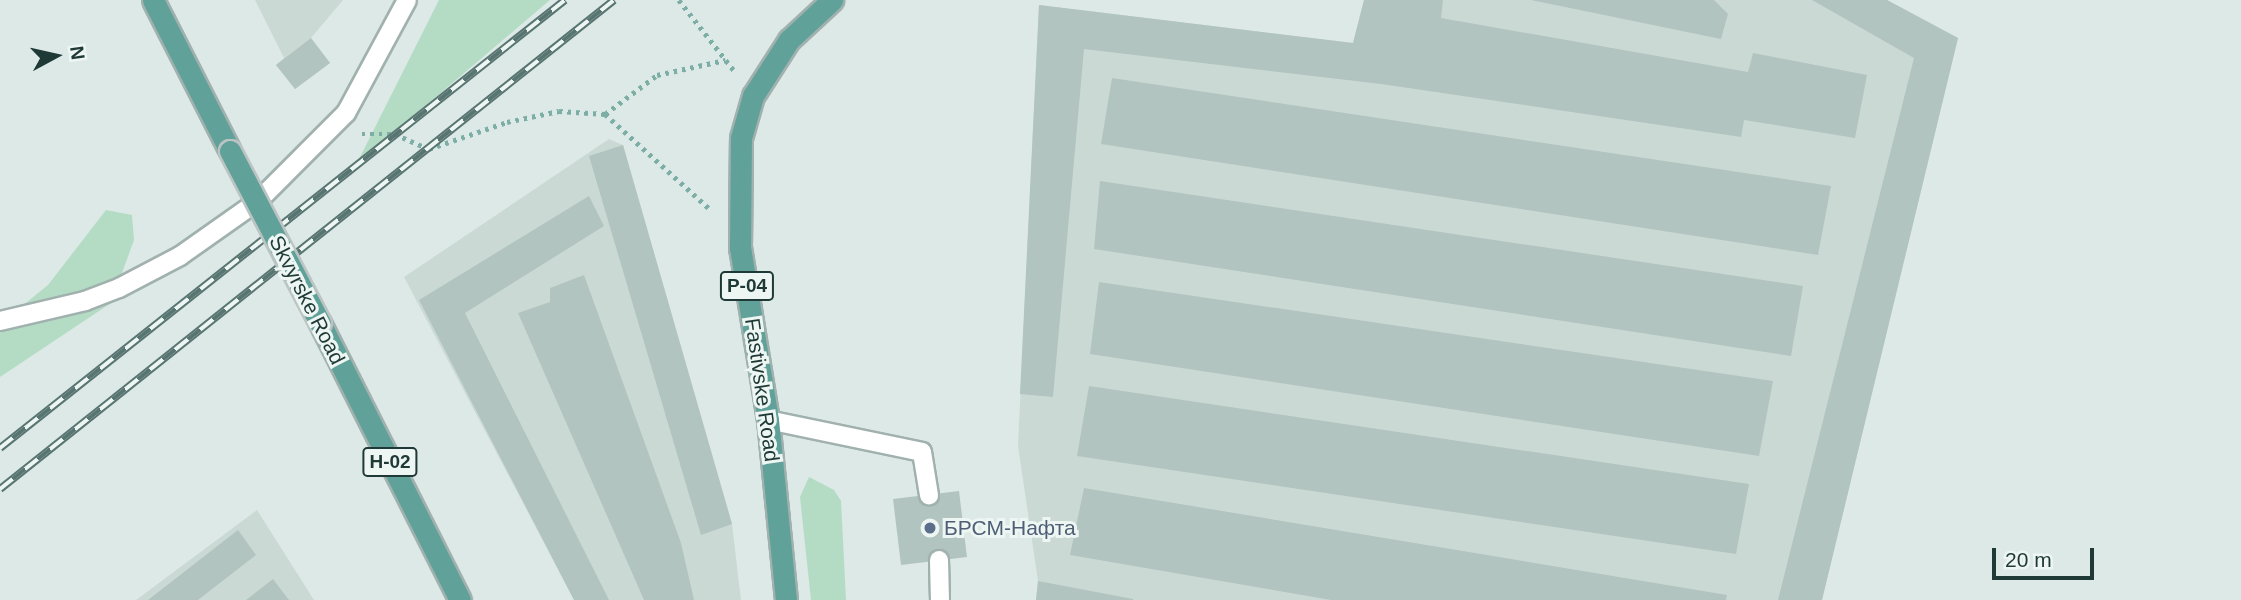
<!DOCTYPE html>
<html>
<head>
<meta charset="utf-8">
<style>
  body { margin:0 }
  #map { position:relative; width:2241px; height:600px; overflow:hidden; background:#dde9e6; font-family:Helvetica,sans-serif }
  div>[style] { position:absolute }
  [style*='--x'] { left:calc(var(--x)*1px); top:calc(var(--y)*1px); width:calc(var(--w)*1px); rotate:calc(var(--a)*1deg) }
  .built>* { inset:0; background:#cbd9d5 }
  .green>* { inset:0; background:#b4dcc5 }
  .building>* { inset:0; background:#b2c4bf }
  .path>* { height:4.5px; margin-top:-2.25px; transform-origin:0; background:repeating-linear-gradient(90deg,#7caea6 0 3.5px,transparent 0 8.5px) }
  .roads { filter:drop-shadow(2px 0 #a0b1ae) drop-shadow(-2px 0 #a0b1ae) drop-shadow(0 2px #a0b1ae) drop-shadow(0 -2px #a0b1ae) }
  .service>* { height:18px; margin:-9px; padding:0 9px; transform-origin:9px; border-radius:9px; background:#fff }
  .primary>* { height:21px; margin:-10.5px; padding:0 10.5px; transform-origin:10.5px; border-radius:10.5px; background:#60a19a }
  .rail>* { height:8px; margin-top:-4px; transform-origin:0; background:repeating-linear-gradient(90deg,#edf6f3 0 16px,#587572 0 32px); box-sizing:border-box; border-block:2px solid #587572 }
  .bridges { filter:drop-shadow(2px 0 #bcc4c3) drop-shadow(-2px 0 #bcc4c3) drop-shadow(0 2px #bcc4c3) drop-shadow(0 -2px #bcc4c3) }
  .primary-bridge>* { height:21px; margin:-10.5px; padding:0 10.5px; transform-origin:10.5px; border-radius:10.5px; background:#60a19a }
  .dots>* { width:19px; height:19px; translate:-50% -50%; box-sizing:border-box; border:4px solid #edf6f3; border-radius:50% }
  span { translate:-50% -50%; white-space:nowrap; text-align:center; line-height:1.15; -webkit-text-stroke:6px #edf6f3; paint-order:stroke }
  .shield-label span { padding:2px 5px; background:#edf6f3; border:2px solid; border-radius:5px; -webkit-text-stroke-width:0 }
  .shield-label { font-size:19px; color:#1e3936; font-weight:700 }
  .street-label { font-size:21px; color:#1e3936 }
  .service-label { font-size:21px; color:#4e5e75 }
  .left { translate:0 -50%; text-align:left }
  .north { position:absolute; left:21px; top:21px; width:70px; height:70px; -webkit-text-stroke:5px #edf6f3; paint-order:stroke; rotate:82deg; font-size:19px; font-weight:700; line-height:28px; text-align:center; color:#1e3936 }
  .north::after { content:''; display:block; margin:auto; width:24px; height:32px; background:#1e3936; clip-path:polygon(50% 0,100% 100%,50% 72%,0 100%) }
  .scale { position:absolute; left:1992px; top:548px; width:102px; height:32px; box-sizing:border-box; border:4px solid #1e3936; border-top:0; padding-left:9px; font-size:21px; line-height:24px; white-space:nowrap; color:#1e3936; -webkit-text-stroke:5px #edf6f3; paint-order:stroke }
</style>
</head>
<body>
<div id="map">
  <div class="built">
    <i style="clip-path:polygon(255px 0,343px 0,311px 38px,330px 63px,295px 89px,276px 65px,284px 58px)"></i>
    <i style="clip-path:polygon(1364px 0,1887px 0,1958px 38px,1822px 600px,1036px 600px,1038px 581px,1018px 446px,1039px 5px,1353px 43px)"></i>
    <i style="clip-path:polygon(609px 139px,623px 145px,732px 524px,741px 600px,574px 600px,404px 277px)"></i>
    <i style="clip-path:polygon(257px 510px,314px 600px,136px 600px)"></i>
  </div>
  <div class="green">
    <i style="clip-path:polygon(439px 0,550px 0,356px 165px)"></i>
    <i style="clip-path:polygon(106px 210px,132px 215px,134px 240px,111px 303px,0 377px,0 324px,48px 285px)"></i>
    <i style="clip-path:polygon(809px 477px,834px 490px,841px 501px,846px 600px,811px 600px,800px 497px)"></i>
  </div>
  <div class="building">
    <i style="clip-path:polygon(1364px 0,1443px 0,1441px 18px,1748px 72px,1753px 53px,1867px 75px,1855px 138px,1744px 120px,1741px 137px,1381px 84px,1084px 49px,1053px 397px,1020px 394px,1039px 5px,1353px 43px)"></i>
    <i style="clip-path:polygon(1531px 0,1714px 0,1728px 14px,1721px 39px)"></i>
    <i style="clip-path:polygon(1812px 0,1887px 0,1958px 38px,1822px 600px,1778px 600px,1914px 58px)"></i>
    <i style="clip-path:polygon(311px 38px,330px 63px,295px 89px,276px 65px)"></i>
    <i style="clip-path:polygon(1112px 78px,1831px 186px,1818px 255px,1101px 144px)"></i>
    <i style="clip-path:polygon(623px 145px,732px 524px,701px 535px,589px 156px)"></i>
    <i style="clip-path:polygon(1100px 181px,1803px 286px,1791px 356px,1094px 249px)"></i>
    <i style="clip-path:polygon(589px 196px,604px 226px,465px 313px,609px 600px,574px 600px,419px 300px)"></i>
    <i style="clip-path:polygon(584px 275px,681px 543px,694px 600px,644px 600px,518px 313px,550px 302px,550px 288px)"></i>
    <i style="clip-path:polygon(1099px 282px,1773px 381px,1759px 456px,1090px 354px)"></i>
    <i style="clip-path:polygon(1089px 386px,1749px 484px,1736px 554px,1077px 456px)"></i>
    <i style="clip-path:polygon(1084px 488px,1727px 595px,1726px 600px,1331px 600px,1070px 555px)"></i>
    <i style="clip-path:polygon(959px 491px,967px 557px,901px 565px,893px 499px)"></i>
    <i style="clip-path:polygon(238px 530px,256px 555px,198px 600px,148px 600px)"></i>
    <i style="clip-path:polygon(273px 579px,289px 600px,246px 600px)"></i>
    <i style="clip-path:polygon(1038px 581px,1133px 599px,1133px 600px,1036px 600px)"></i>
  </div>
  <div class="path">
    <i style="--x:679;--y:0;--w:93;--a:52"></i>
    <i style="--x:605;--y:114;--w:65;--a:-36.9"></i>
    <i style="--x:657;--y:75;--w:70;--a:-12.4"></i>
    <i style="--x:362;--y:134;--w:33;--a:0"></i>
    <i style="--x:395;--y:134;--w:37;--a:24"></i>
    <i style="--x:429;--y:149;--w:83;--a:-19.1"></i>
    <i style="--x:507;--y:122;--w:53;--a:-11.9"></i>
    <i style="--x:559;--y:111;--w:46;--a:3.7"></i>
    <i style="--x:605;--y:114;--w:144;--a:42.2"></i>
  </div>
  <div class="roads">
    <div class="service">
      <i style="--x:0;--y:321;--w:87;--a:-13.2"></i>
      <i style="--x:85;--y:301;--w:36;--a:-21"></i>
      <i style="--x:119;--y:288;--w:69;--a:-27.7"></i>
      <i style="--x:180;--y:256;--w:95;--a:-35.2"></i>
      <i style="--x:258;--y:201;--w:124;--a:-45"></i>
      <i style="--x:346;--y:113;--w:128;--a:-61.6"></i>
      <i style="--x:768;--y:420;--w:157;--a:11.7"></i>
      <i style="--x:922;--y:452;--w:44;--a:80.8"></i>
      <i style="--x:939;--y:560;--w:40;--a:88.6"></i>
    </div>
    <div class="primary">
      <i style="--x:153;--y:0;--w:169;--a:63"></i>
      <i style="--x:320;--y:323;--w:310;--a:63.2"></i>
      <i style="--x:786;--y:600;--w:181;--a:-95.7"></i>
      <i style="--x:768;--y:420;--w:174;--a:-99.2"></i>
      <i style="--x:740;--y:248;--w:110;--a:-89.5"></i>
      <i style="--x:741;--y:138;--w:44;--a:-74.1"></i>
      <i style="--x:753;--y:96;--w:67;--a:-57.3"></i>
      <i style="--x:789;--y:40;--w:59;--a:-42.9"></i>
    </div>
  </div>
  <div class="rail">
    <i style="--x:0;--y:448;--w:721;--a:-38.41"></i>
    <i style="--x:0;--y:489;--w:785;--a:-38.53"></i>
  </div>
  <div class="bridges">
    <div class="primary-bridge">
      <i style="--x:230;--y:151;--w:194;--a:62.4"></i>
    </div>
  </div>
  <div class="dots">
    <i style="left:930px;top:528px;background:#5c6f8a"></i>
  </div>
  <div class="shield-label">
    <span style="left:747px;top:286px">Р-04</span>
    <span style="left:390px;top:462px">Н-02</span>
  </div>
  <div class="street-label">
    <span style="left:307px;top:300px;rotate:63deg">Skvyrske Road</span>
    <span style="left:762px;top:390px;rotate:82deg">Fastivske Road</span>
  </div>
  <div class="service-label">
    <span class="left" style="left:944px;top:528px">БРСМ-Нафта</span>
  </div>
  <div class="north">N</div>
  <div class="scale">20 m</div>
</div>
</body>
</html>
